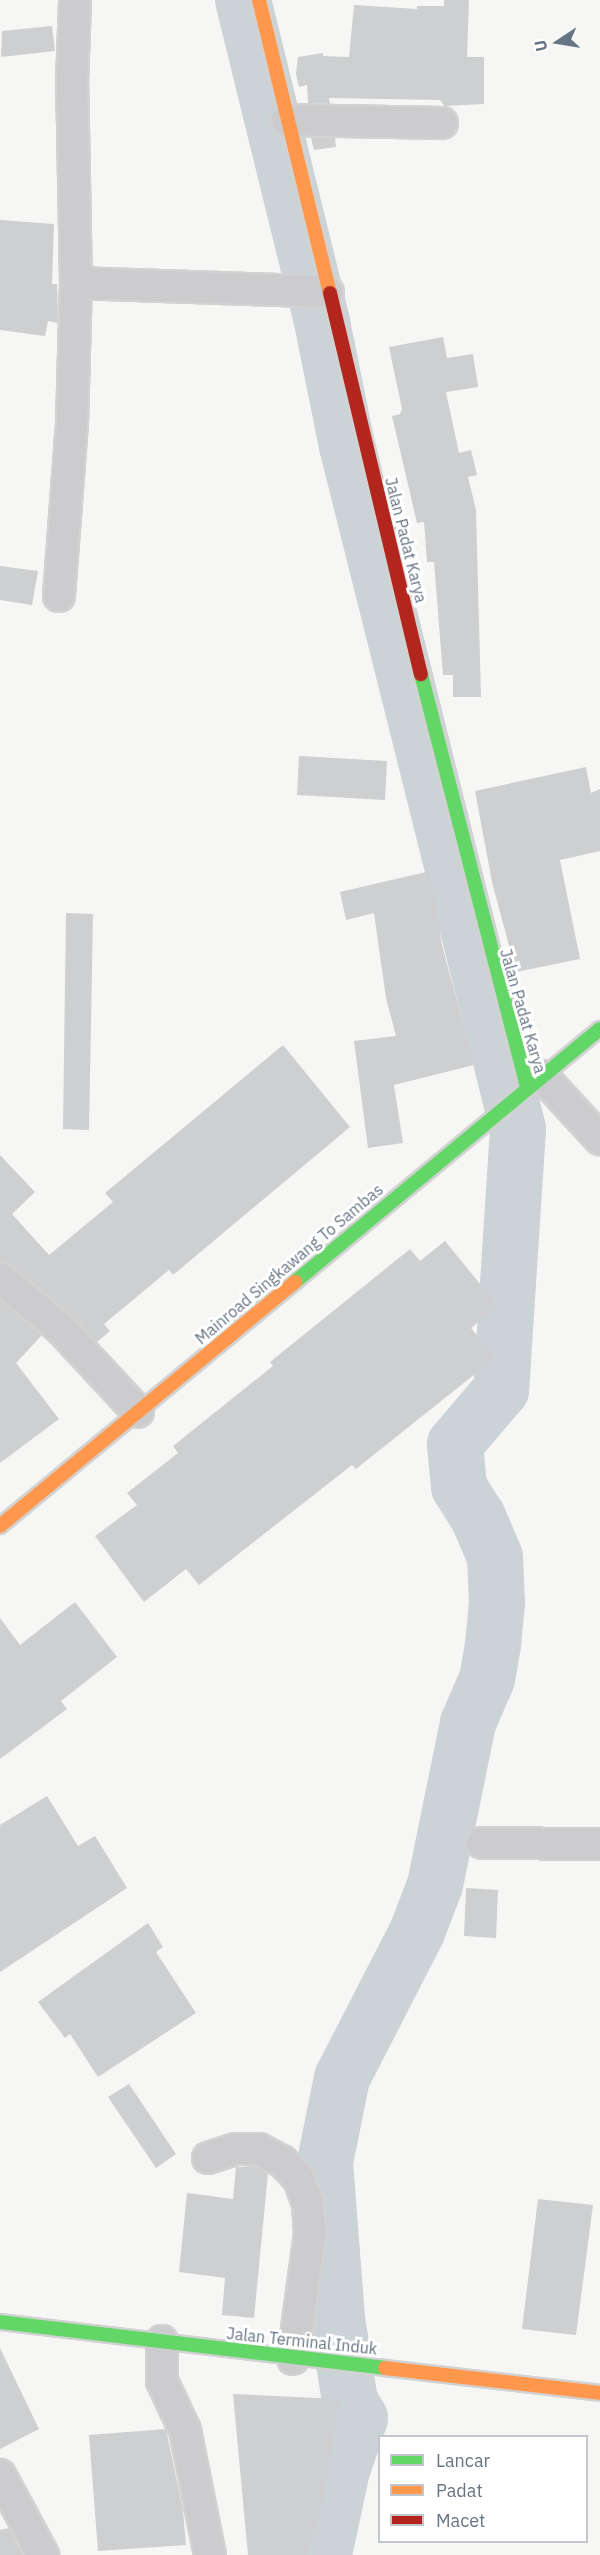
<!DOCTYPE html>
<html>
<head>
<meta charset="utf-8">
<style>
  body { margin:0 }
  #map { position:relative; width:600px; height:2555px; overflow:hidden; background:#f6f6f5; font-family:"IBM Plex Sans",sans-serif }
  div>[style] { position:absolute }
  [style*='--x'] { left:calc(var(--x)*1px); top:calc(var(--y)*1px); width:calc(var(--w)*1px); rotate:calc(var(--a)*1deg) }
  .river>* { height:56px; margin:-28px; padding:0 28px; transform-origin:28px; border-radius:28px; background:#ccd3d6 }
  .building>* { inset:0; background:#cecfd0 }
  .roads { filter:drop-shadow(2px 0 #d2d2d3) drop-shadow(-2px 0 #d2d2d3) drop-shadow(0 2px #d2d2d3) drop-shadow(0 -2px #d2d2d3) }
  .street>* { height:30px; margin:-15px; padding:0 15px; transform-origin:15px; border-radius:15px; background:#ccccce }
  .fast>* { height:14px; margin:-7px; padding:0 7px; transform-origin:7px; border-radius:7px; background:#63d668 }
  .slow>* { height:14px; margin:-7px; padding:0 7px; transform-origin:7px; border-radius:7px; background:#ff974d }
  .jam>* { height:14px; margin:-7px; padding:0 7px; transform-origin:7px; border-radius:7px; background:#b3261e }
  span { translate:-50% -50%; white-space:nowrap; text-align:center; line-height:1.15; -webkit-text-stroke:6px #fff; paint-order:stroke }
  .street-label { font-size:16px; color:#677483 }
  .legend { position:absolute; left:378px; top:2435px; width:210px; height:108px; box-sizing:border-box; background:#fff; border:2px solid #c2c7cd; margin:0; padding:8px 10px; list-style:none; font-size:18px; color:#677483 }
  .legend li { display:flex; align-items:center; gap:12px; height:30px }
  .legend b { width:30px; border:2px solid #c2c7cd }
  .north { position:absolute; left:528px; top:12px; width:60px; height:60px; -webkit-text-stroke:4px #fff; paint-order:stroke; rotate:258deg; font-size:16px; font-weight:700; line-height:24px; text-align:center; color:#677483 }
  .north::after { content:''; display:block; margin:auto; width:21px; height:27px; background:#677483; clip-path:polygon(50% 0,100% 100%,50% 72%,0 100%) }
</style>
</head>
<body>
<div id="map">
  <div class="river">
    <i style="--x:243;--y:0;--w:332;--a:76.2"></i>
    <i style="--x:322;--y:322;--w:126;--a:78.6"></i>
    <i style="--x:347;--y:446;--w:704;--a:75.94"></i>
    <i style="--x:518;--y:1129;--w:262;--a:93.7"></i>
    <i style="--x:501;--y:1390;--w:71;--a:130.4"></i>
    <i style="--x:455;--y:1444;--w:43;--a:84.7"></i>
    <i style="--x:459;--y:1487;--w:36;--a:58"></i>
    <i style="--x:478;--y:1517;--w:43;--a:67"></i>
    <i style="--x:495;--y:1557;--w:46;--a:87.5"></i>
    <i style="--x:497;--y:1603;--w:42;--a:95.4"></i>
    <i style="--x:493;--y:1645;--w:35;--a:100"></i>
    <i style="--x:487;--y:1679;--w:48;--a:113.4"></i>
    <i style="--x:468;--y:1723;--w:165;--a:101.5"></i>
    <i style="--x:435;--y:1885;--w:50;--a:111"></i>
    <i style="--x:417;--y:1932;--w:164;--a:117.2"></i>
    <i style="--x:342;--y:2078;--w:86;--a:101.4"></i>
    <i style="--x:325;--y:2162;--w:157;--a:85.6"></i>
    <i style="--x:337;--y:2319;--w:83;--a:81"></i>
    <i style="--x:350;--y:2401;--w:20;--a:60"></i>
    <i style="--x:360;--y:2418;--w:55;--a:109.1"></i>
    <i style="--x:342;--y:2470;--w:87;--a:102"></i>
  </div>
  <div class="building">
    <i style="clip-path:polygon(444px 0,469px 0,467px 57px,484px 57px,484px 104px,444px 106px,440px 100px,329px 98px,330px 104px,308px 103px,307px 85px,299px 87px,296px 74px,298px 57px,323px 53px,323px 56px,349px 57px,354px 5px,417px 9px,417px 6px,444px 6px)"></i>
    <i style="clip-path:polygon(52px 26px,55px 51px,1px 57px,2px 31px)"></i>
    <i style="clip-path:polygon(311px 138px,335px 138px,336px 147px,314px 150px)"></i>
    <i style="clip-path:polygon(0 220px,54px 224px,52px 284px,57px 284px,58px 323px,48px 321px,45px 336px,0 330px)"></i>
    <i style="clip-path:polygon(443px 337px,447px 358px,473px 354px,478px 387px,446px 392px,459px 453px,471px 450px,477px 475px,468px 477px,476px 510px,481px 697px,453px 697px,453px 675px,443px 675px,434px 562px,427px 562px,424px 522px,417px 523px,392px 416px,400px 414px,402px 409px,389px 347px)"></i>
    <i style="clip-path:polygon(0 566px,38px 571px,32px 605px,0 600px)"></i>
    <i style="clip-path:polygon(299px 756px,387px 761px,385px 800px,297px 795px)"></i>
    <i style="clip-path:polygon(586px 767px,591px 793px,600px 789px,600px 851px,560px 860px,580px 959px,516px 972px,492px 882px,475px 791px)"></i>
    <i style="clip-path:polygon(430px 871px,442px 945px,474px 1065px,394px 1085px,403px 1143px,368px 1148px,354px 1041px,396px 1036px,386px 998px,374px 913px,346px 920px,340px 892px)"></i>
    <i style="clip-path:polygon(66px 913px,93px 914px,89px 1130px,63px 1129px)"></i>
    <i style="clip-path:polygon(283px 1045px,350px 1127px,173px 1275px,169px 1270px,104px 1324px,110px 1331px,97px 1342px,72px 1316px,11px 1265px,0 1261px,0 1155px,35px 1192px,12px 1214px,49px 1255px,113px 1202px,105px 1193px)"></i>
    <i style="clip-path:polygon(445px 1241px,498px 1306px,471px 1328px,495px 1358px,356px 1469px,352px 1465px,199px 1585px,186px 1569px,144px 1602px,95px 1536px,137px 1505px,127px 1493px,178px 1453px,173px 1446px,273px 1366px,270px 1362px,410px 1249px,420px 1261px)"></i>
    <i style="clip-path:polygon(0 1300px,42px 1335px,16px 1363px,59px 1419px,0 1463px)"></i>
    <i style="clip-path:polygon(75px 1602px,117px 1657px,61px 1701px,67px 1709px,0 1759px,0 1618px,20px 1645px)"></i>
    <i style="clip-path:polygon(47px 1796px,78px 1846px,95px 1836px,127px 1888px,0 1972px,0 1825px)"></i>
    <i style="clip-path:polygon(466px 1888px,498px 1890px,496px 1938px,464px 1936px)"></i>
    <i style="clip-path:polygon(148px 1923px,163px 1947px,156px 1952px,196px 2013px,98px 2077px,70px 2034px,65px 2038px,38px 2002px)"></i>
    <i style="clip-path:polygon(129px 2084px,176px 2154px,156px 2168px,108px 2097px)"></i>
    <i style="clip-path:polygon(255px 2166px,268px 2173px,254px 2318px,222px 2315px,225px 2278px,179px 2272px,187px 2193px,233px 2199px,236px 2167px)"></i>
    <i style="clip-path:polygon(538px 2199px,593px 2205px,576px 2335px,522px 2329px)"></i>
    <i style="clip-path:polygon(0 2348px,39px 2429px,0 2449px)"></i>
    <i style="clip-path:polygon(233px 2394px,339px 2399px,322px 2506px,306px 2555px,248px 2555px)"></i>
    <i style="clip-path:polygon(166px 2429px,183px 2510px,186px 2545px,98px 2551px,89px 2435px)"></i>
    <i style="clip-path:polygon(9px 2528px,23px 2555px,0 2555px,0 2530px)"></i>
  </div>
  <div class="roads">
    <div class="street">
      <i style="--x:287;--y:120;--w:155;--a:1.1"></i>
      <i style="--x:76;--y:283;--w:252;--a:2"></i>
      <i style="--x:59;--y:596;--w:172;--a:-85.7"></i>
      <i style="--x:72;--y:424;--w:141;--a:-88.4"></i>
      <i style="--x:76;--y:283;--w:200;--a:-91.1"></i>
      <i style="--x:72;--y:83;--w:83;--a:-87.9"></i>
      <i style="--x:542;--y:1076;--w:86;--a:47.4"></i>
      <i style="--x:0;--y:1278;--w:80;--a:39.9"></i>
      <i style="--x:61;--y:1329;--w:113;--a:47.1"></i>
      <i style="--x:482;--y:1843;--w:118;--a:0.5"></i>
      <i style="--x:208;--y:2158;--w:29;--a:-18"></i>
      <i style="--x:236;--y:2149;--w:23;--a:0"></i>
      <i style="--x:259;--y:2149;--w:26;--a:28"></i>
      <i style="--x:282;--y:2161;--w:25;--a:47"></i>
      <i style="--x:299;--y:2179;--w:27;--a:70"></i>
      <i style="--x:308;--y:2204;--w:29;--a:86"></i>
      <i style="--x:310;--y:2233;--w:127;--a:97.7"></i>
      <i style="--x:162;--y:2341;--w:40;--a:90"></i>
      <i style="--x:162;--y:2381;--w:54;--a:64.9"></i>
      <i style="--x:185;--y:2430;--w:127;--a:78.7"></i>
      <i style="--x:0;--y:2475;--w:91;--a:61.7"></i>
    </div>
    <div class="fast">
      <i style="--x:421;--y:674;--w:425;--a:75.6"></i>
      <i style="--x:295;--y:1282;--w:396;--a:-39.7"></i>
      <i style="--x:0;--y:2322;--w:388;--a:6.8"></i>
    </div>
    <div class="slow">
      <i style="--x:259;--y:0;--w:301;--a:76.4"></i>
      <i style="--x:0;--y:1526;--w:383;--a:-39.6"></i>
      <i style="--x:385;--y:2368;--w:216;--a:6.6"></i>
    </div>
    <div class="jam">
      <i style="--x:330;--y:293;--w:392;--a:76.6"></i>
    </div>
  </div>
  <div class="street-label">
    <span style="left:406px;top:540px;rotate:76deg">Jalan Padat Karya</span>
    <span style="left:523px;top:1011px;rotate:74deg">Jalan Padat Karya</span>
    <span style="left:289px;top:1264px;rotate:-40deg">Mainroad Singkawang To Sambas</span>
    <span style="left:302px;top:2341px;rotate:6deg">Jalan Terminal Induk</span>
  </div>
  <ul class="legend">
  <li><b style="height:8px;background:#63d668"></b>Lancar</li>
  <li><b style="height:8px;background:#ff974d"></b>Padat</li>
  <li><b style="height:8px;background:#b3261e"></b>Macet</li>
  </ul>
  <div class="north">U</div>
</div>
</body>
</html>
